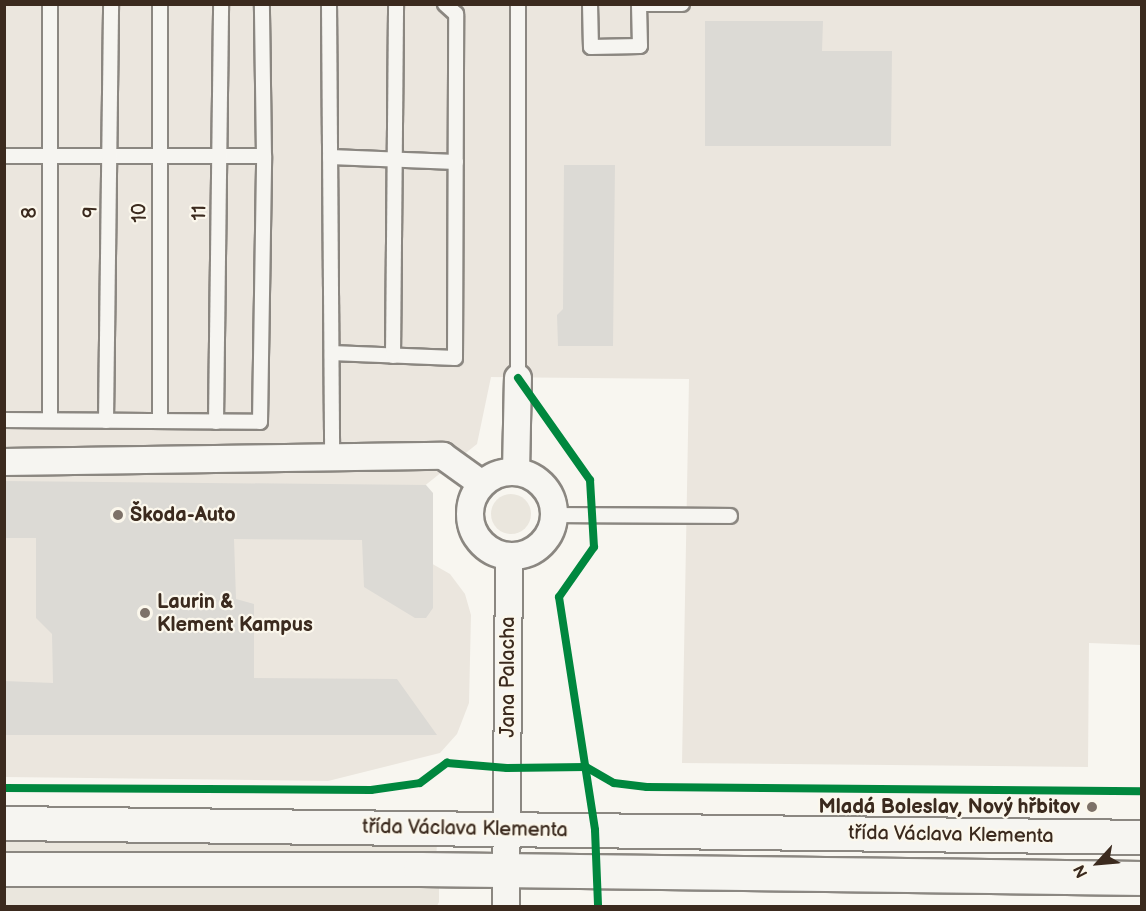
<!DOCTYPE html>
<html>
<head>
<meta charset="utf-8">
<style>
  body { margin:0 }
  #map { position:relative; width:1146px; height:911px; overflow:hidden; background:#f8f6f0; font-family:"Balsamiq Sans",sans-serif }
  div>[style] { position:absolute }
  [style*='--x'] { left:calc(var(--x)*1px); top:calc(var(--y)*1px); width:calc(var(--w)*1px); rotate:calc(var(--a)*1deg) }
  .built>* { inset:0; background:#ebe6de }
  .green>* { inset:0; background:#eae6dd }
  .round { border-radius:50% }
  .building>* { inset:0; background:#dcdad5 }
  .roads { filter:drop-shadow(2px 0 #8b8781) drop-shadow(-2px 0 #8b8781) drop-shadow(0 2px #8b8781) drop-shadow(0 -2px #8b8781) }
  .lane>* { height:14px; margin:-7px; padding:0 7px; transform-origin:7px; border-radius:7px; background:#f6f5f1 }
  .street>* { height:26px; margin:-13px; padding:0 13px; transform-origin:13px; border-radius:13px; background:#f6f5f1 }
  .street>.ring { margin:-13px; padding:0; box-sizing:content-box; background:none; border:26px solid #f6f5f1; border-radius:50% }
  .secondary>* { height:33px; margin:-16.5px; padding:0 16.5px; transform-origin:16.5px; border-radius:16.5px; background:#f6f5f1 }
  .cycleway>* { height:8px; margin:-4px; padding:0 4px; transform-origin:4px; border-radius:4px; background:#00873e }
  .dots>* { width:16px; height:16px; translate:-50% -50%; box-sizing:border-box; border:3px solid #fbf7ec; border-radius:50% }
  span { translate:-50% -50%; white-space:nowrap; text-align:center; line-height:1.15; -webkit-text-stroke:4.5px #fbf7ec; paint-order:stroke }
  .street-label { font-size:20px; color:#3b2a1e }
  .poi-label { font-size:20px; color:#3b2a1e; font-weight:700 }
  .left { translate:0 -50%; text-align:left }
  .right { translate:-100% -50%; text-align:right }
  .frame { position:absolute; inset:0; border:6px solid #3b2a1e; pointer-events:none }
  .north { position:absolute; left:1068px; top:833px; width:60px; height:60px; -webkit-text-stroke:4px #fbf7ec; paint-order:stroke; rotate:244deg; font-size:16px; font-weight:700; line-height:24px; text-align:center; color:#3b2a1e }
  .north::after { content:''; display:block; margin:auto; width:21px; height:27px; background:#3b2a1e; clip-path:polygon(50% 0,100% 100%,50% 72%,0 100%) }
</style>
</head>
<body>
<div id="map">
  <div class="built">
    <i style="clip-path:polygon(5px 5px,1141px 5px,1141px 645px,1089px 643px,1088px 767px,682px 763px,689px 379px,491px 377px,477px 444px,413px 495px,415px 554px,450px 574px,465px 594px,471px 615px,469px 703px,457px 734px,440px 753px,328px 781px,5px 777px)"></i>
  </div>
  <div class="green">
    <i class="round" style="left:491px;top:494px;width:40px;height:40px"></i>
    <i style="clip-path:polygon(5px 839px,437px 845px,436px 858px,5px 852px)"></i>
    <i style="clip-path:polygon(5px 880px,439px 885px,439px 902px,437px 906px,5px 906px)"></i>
  </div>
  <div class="building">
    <i style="clip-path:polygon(705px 21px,823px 21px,822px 51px,892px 51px,891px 146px,705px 146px)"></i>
    <i style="clip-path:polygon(564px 165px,615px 165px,613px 346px,558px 346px,557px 315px,563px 309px)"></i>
    <i style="clip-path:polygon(4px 481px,426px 485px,433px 493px,433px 608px,426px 618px,415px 618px,364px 587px,362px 540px,234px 539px,236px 599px,254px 604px,254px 678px,397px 679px,437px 735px,4px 735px,4px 681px,53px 683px,52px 634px,36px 618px,36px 538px,4px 538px)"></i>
  </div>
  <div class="roads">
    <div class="lane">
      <i style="--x:50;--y:4;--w:416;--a:90"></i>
      <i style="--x:160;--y:4;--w:417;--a:90"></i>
      <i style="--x:329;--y:4;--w:453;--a:89.6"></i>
      <i style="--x:590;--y:4;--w:43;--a:88.7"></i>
      <i style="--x:591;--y:47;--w:49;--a:-1.2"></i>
      <i style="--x:640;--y:46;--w:41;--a:-91.4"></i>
      <i style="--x:639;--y:4;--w:43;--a:0"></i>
      <i style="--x:4;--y:156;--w:260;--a:0"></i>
      <i style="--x:330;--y:157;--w:126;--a:2.3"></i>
      <i style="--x:332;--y:353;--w:123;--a:2.3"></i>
      <i style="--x:455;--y:358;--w:344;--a:-89.8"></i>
      <i style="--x:456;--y:14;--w:15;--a:-138"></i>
      <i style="--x:393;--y:356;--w:352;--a:-89.5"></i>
      <i style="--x:518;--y:378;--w:374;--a:-90"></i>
      <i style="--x:4;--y:420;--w:256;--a:0.4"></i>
      <i style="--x:260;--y:422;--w:266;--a:-89.1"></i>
      <i style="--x:264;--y:156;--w:152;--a:-90.8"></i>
      <i style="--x:106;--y:421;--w:417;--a:-89.3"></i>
      <i style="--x:216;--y:422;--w:418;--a:-89.3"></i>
      <i style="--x:554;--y:515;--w:176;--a:0.3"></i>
    </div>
    <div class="street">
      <i style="--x:4;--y:462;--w:439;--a:-0.8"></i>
      <i style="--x:443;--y:456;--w:48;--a:35.7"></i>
      <i style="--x:516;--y:472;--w:94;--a:-88.8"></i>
      <i class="ring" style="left:470px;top:472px;width:58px;height:58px"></i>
      <i style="--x:506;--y:906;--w:350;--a:-89.5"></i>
    </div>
    <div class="secondary">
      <i style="--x:4;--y:823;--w:1138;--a:0.7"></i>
      <i style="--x:4;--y:869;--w:416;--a:0"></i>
      <i style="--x:420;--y:869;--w:722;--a:0.71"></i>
    </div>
  </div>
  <div class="cycleway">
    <i style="--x:518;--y:378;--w:125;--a:54.8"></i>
    <i style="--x:590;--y:480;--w:67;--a:86.6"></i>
    <i style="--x:594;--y:547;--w:61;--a:125"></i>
    <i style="--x:559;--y:597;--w:236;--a:81.2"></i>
    <i style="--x:595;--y:830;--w:76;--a:87.7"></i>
    <i style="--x:4;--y:788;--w:367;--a:0.3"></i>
    <i style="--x:371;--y:790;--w:49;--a:-8.1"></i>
    <i style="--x:420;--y:783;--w:34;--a:-37"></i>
    <i style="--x:447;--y:763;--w:60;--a:4.8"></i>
    <i style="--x:507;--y:768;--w:79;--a:-0.7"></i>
    <i style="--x:586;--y:767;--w:32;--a:30"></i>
    <i style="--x:614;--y:783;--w:33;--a:7"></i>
    <i style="--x:647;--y:787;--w:495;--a:0.5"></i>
  </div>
  <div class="dots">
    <i style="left:118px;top:515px;background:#7d7168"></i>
    <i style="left:145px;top:613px;background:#7d7168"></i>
    <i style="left:1092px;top:807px;background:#7d7168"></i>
  </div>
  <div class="street-label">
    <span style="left:91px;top:212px;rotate:-89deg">9</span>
    <span style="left:30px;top:213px;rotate:-90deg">8</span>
    <span style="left:140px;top:213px;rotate:-90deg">10</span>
    <span style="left:200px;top:213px;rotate:-89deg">11</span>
    <span style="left:508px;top:677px;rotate:-90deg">Jana Palacha</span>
    <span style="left:465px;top:829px;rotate:1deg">třída Václava Klementa</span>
    <span style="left:951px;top:835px;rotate:1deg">třída Václava Klementa</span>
  </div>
  <div class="poi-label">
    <span class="left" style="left:130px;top:515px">Škoda-Auto</span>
    <span class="left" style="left:157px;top:614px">Laurin &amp;<br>Klement Kampus</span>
    <span class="right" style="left:1080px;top:807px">Mladá Boleslav, Nový hřbitov</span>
  </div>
  <div class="frame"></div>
  <div class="north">N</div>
</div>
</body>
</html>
